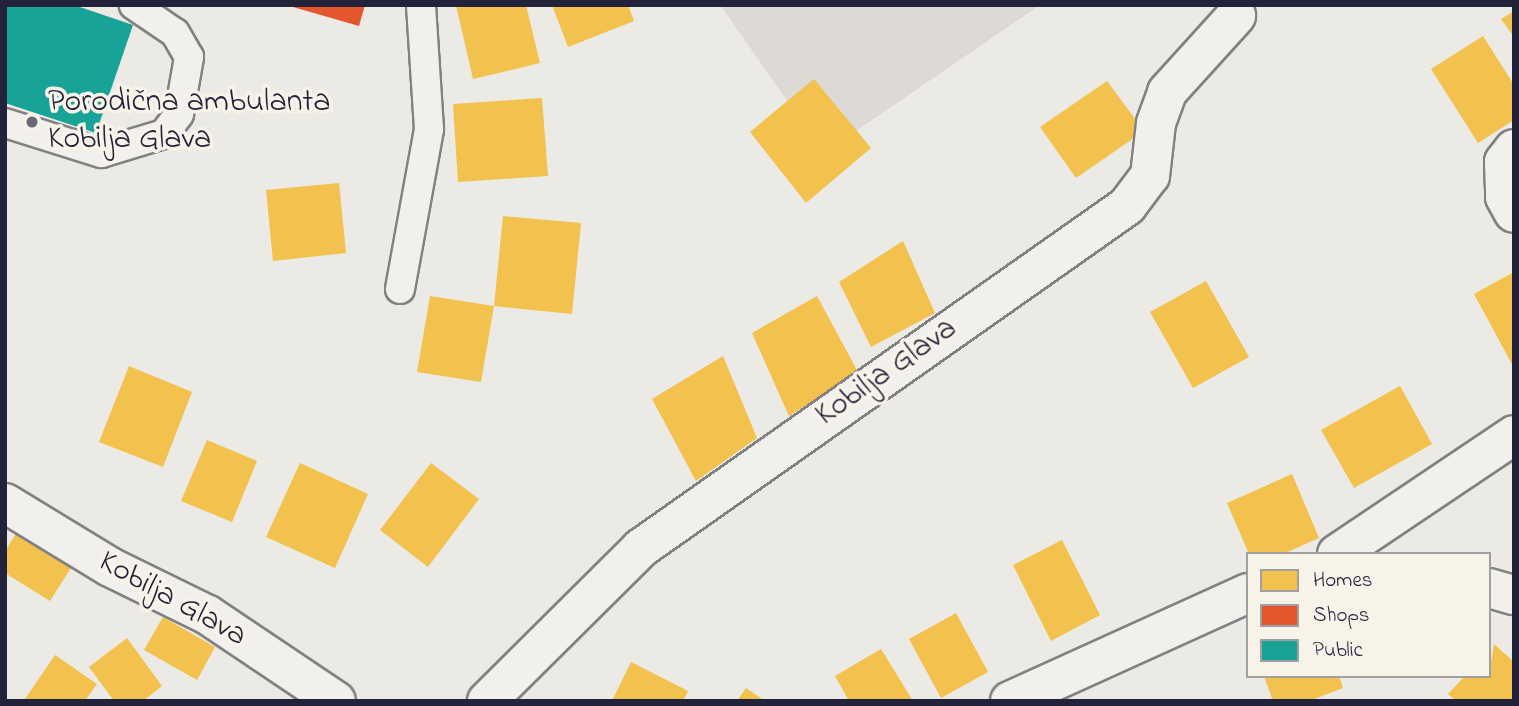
<!DOCTYPE html>
<html>
<head>
<meta charset="utf-8">
<style>
  body { margin:0 }
  #map { position:relative; width:1519px; height:706px; overflow:hidden; background:#ebeae4; font-family:"Indie Flower",sans-serif }
  div>[style] { position:absolute }
  [style*='--x'] { left:calc(var(--x)*1px); top:calc(var(--y)*1px); width:calc(var(--w)*1px); rotate:calc(var(--a)*1deg) }
  .green>* { inset:0; background:#dddad5 }
  .homes>* { inset:0; background:#f2c14e }
  .shops>* { inset:0; background:#e4572e }
  .public>* { inset:0; background:#17a398 }
  .roads { filter:drop-shadow(2px 0 #818083) drop-shadow(-2px 0 #818083) drop-shadow(0 2px #818083) drop-shadow(0 -2px #818083) }
  .lane>* { height:28px; margin:-14px; padding:0 14px; transform-origin:14px; border-radius:14px; background:#f1f0ec }
  .street>* { height:38px; margin:-19px; padding:0 19px; transform-origin:19px; border-radius:19px; background:#f1f0ec }
  .dots>* { width:19px; height:19px; translate:-50% -50%; box-sizing:border-box; border:4px solid #f7f3e8; border-radius:50% }
  span { translate:-50% -50%; white-space:nowrap; text-align:center; line-height:1.15; -webkit-text-stroke:7px #f7f3e8; paint-order:stroke }
  .poi-label { font-size:32px; color:#22223b }
  .left { translate:0 -50%; text-align:left }
  .street-label { font-size:32px; color:#22223b }
  .frame { position:absolute; inset:0; border:7px solid #22223b; pointer-events:none }
  .legend { position:absolute; left:1246px; top:552px; width:245px; height:126px; box-sizing:border-box; background:#f7f3e8; border:2px solid #a29fa3; margin:0; padding:9px 12px; list-style:none; font-size:21px; color:#22223b }
  .legend li { display:flex; align-items:center; gap:14px; height:35px }
  .legend b { width:35px; border:2px solid #a29fa3 }
</style>
</head>
<body>
<div id="map">
  <div class="green">
    <i style="clip-path:polygon(720px 5px,1040px 5px,824px 153px)"></i>
  </div>
  <div class="homes">
    <i style="clip-path:polygon(456px 5px,526px 5px,540px 63px,473px 79px)"></i>
    <i style="clip-path:polygon(552px 5px,628px 5px,634px 21px,568px 47px)"></i>
    <i style="clip-path:polygon(1514px 11px,1514px 37px,1501px 19px)"></i>
    <i style="clip-path:polygon(1483px 36px,1514px 85px,1514px 120px,1478px 143px,1431px 69px)"></i>
    <i style="clip-path:polygon(814px 79px,871px 148px,806px 203px,750px 132px)"></i>
    <i style="clip-path:polygon(1107px 81px,1144px 131px,1076px 178px,1040px 127px)"></i>
    <i style="clip-path:polygon(542px 98px,548px 176px,458px 182px,453px 104px)"></i>
    <i style="clip-path:polygon(339px 183px,346px 253px,273px 261px,266px 190px)"></i>
    <i style="clip-path:polygon(503px 216px,581px 223px,572px 314px,494px 306px)"></i>
    <i style="clip-path:polygon(903px 241px,935px 313px,871px 347px,839px 282px)"></i>
    <i style="clip-path:polygon(1514px 272px,1514px 368px,1474px 294px)"></i>
    <i style="clip-path:polygon(1206px 281px,1249px 357px,1193px 388px,1150px 312px)"></i>
    <i style="clip-path:polygon(430px 296px,494px 306px,481px 382px,417px 372px)"></i>
    <i style="clip-path:polygon(817px 296px,858px 372px,789px 416px,752px 333px)"></i>
    <i style="clip-path:polygon(723px 356px,757px 438px,696px 481px,652px 399px)"></i>
    <i style="clip-path:polygon(129px 366px,192px 392px,163px 467px,99px 442px)"></i>
    <i style="clip-path:polygon(1400px 386px,1432px 444px,1354px 488px,1321px 430px)"></i>
    <i style="clip-path:polygon(207px 440px,257px 461px,232px 522px,181px 501px)"></i>
    <i style="clip-path:polygon(300px 463px,368px 494px,335px 568px,266px 537px)"></i>
    <i style="clip-path:polygon(431px 463px,479px 499px,428px 567px,380px 530px)"></i>
    <i style="clip-path:polygon(1292px 474px,1319px 538px,1283px 554px,1249px 554px,1227px 503px)"></i>
    <i style="clip-path:polygon(31px 510px,86px 544px,50px 601px,5px 573px,5px 551px)"></i>
    <i style="clip-path:polygon(1062px 540px,1100px 615px,1051px 641px,1013px 565px)"></i>
    <i style="clip-path:polygon(956px 613px,988px 672px,941px 698px,909px 639px)"></i>
    <i style="clip-path:polygon(163px 617px,215px 647px,197px 680px,144px 650px)"></i>
    <i style="clip-path:polygon(127px 638px,162px 686px,143px 701px,114px 701px,89px 667px)"></i>
    <i style="clip-path:polygon(1494px 644px,1514px 662px,1514px 701px,1456px 701px,1448px 694px,1465px 676px,1489px 676px)"></i>
    <i style="clip-path:polygon(881px 649px,913px 701px,849px 701px,835px 676px)"></i>
    <i style="clip-path:polygon(55px 655px,97px 684px,85px 701px,25px 699px)"></i>
    <i style="clip-path:polygon(631px 662px,688px 691px,683px 701px,612px 701px)"></i>
    <i style="clip-path:polygon(1264px 676px,1339px 676px,1343px 688px,1309px 701px,1273px 701px)"></i>
    <i style="clip-path:polygon(746px 688px,765px 701px,737px 701px)"></i>
  </div>
  <div class="shops">
    <i style="clip-path:polygon(286px 5px,365px 5px,359px 26px)"></i>
  </div>
  <div class="public">
    <i style="clip-path:polygon(5px 5px,74px 5px,133px 25px,96px 133px,5px 103px)"></i>
  </div>
  <div class="roads">
    <div class="lane">
      <i style="--x:5;--y:123;--w:101;--a:17.4"></i>
      <i style="--x:101;--y:153;--w:66;--a:-16.8"></i>
      <i style="--x:164;--y:134;--w:25;--a:-53"></i>
      <i style="--x:179;--y:114;--w:58;--a:-80"></i>
      <i style="--x:189;--y:57;--w:28;--a:-120"></i>
      <i style="--x:175;--y:33;--w:50;--a:-145.7"></i>
      <i style="--x:400;--y:289;--w:163;--a:-79.7"></i>
      <i style="--x:429;--y:129;--w:124;--a:-93.7"></i>
    </div>
    <div class="street">
      <i style="--x:1514;--y:149;--w:16;--a:128"></i>
      <i style="--x:1504;--y:162;--w:35;--a:88"></i>
      <i style="--x:1505;--y:197;--w:18;--a:61"></i>
      <i style="--x:5;--y:503;--w:123;--a:31.4"></i>
      <i style="--x:110;--y:567;--w:109;--a:26.1"></i>
      <i style="--x:208;--y:615;--w:154;--a:33.9"></i>
      <i style="--x:1337;--y:554;--w:213;--a:-33.9"></i>
      <i style="--x:1489;--y:588;--w:26;--a:16"></i>
      <i style="--x:487;--y:701;--w:217;--a:-44.8"></i>
      <i style="--x:641;--y:548;--w:594;--a:-35.13"></i>
      <i style="--x:1127;--y:206;--w:38;--a:-53"></i>
      <i style="--x:1150;--y:176;--w:53;--a:-83.5"></i>
      <i style="--x:1156;--y:123;--w:33;--a:-70"></i>
      <i style="--x:1167;--y:92;--w:103;--a:-47.8"></i>
      <i style="--x:1010;--y:701;--w:261;--a:-24.4"></i>
    </div>
  </div>
  <div class="dots">
    <i style="left:32px;top:122px;background:#686876"></i>
  </div>
  <div class="poi-label">
    <span class="left" style="left:48px;top:122px">Porodična ambulanta<br>Kobilja Glava</span>
  </div>
  <div class="street-label">
    <span style="left:887px;top:373px;rotate:-35deg">Kobilja Glava</span>
    <span style="left:172px;top:600px;rotate:29deg">Kobilja Glava</span>
  </div>
  <div class="frame"></div>
  <ul class="legend">
  <li><b style="height:19px;background:#f2c14e"></b>Homes</li>
  <li><b style="height:19px;background:#e4572e"></b>Shops</li>
  <li><b style="height:19px;background:#17a398"></b>Public</li>
  </ul>
</div>
</body>
</html>
